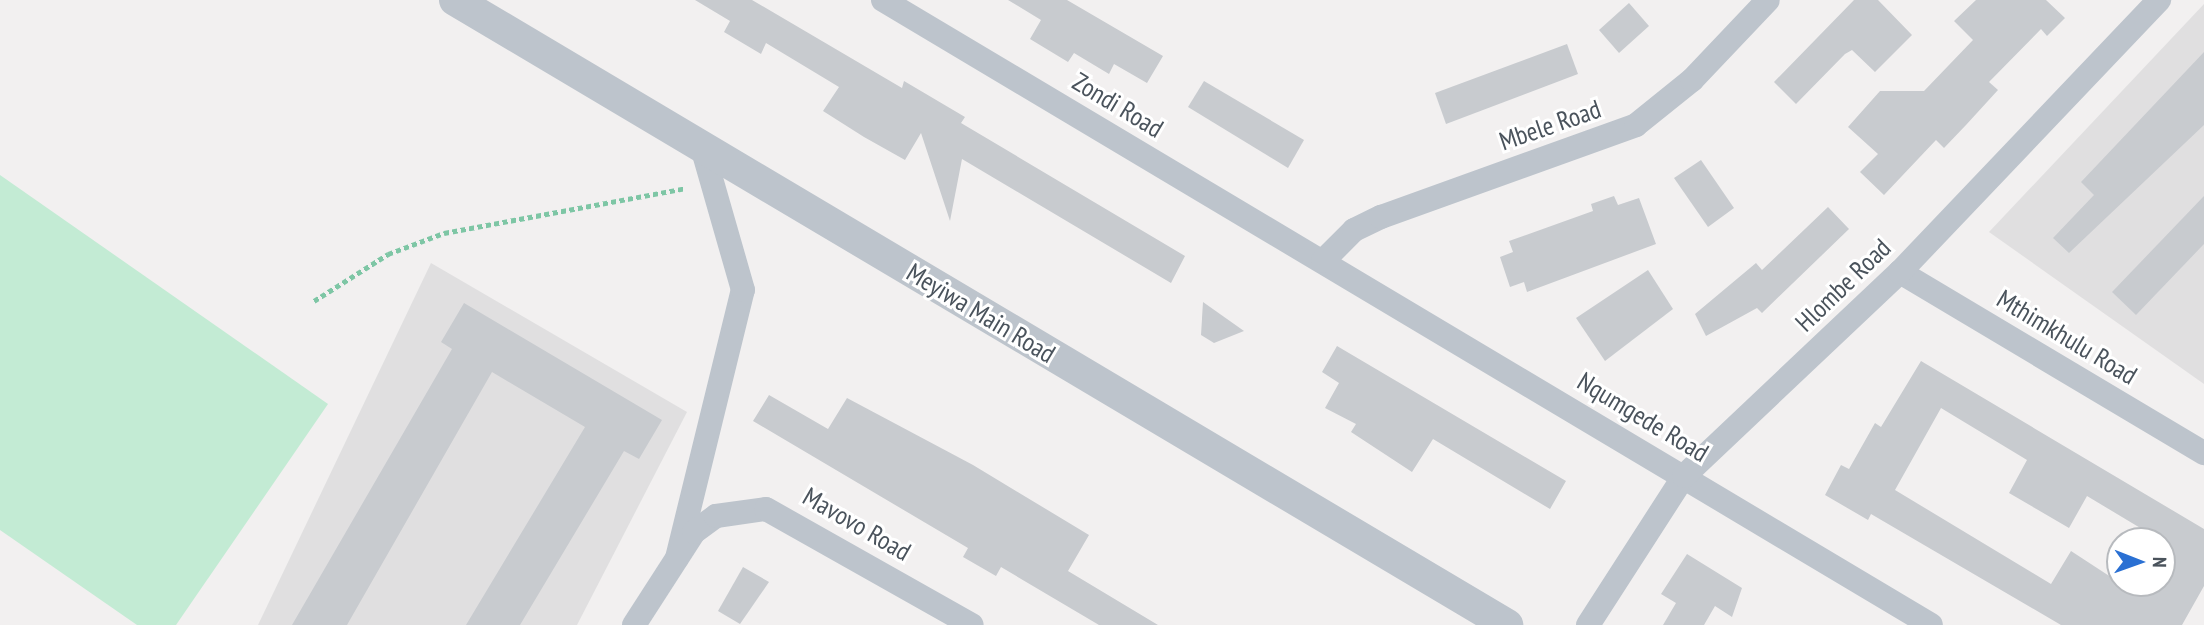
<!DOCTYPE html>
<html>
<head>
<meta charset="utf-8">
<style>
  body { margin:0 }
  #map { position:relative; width:2204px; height:625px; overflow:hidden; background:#f2f0f0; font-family:"PT Sans Narrow",sans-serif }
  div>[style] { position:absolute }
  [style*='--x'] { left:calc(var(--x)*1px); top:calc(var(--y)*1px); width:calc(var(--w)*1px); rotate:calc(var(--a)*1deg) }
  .education>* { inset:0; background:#e0dfe0 }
  .green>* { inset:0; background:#c3ebd4 }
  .building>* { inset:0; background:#c8cbcf }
  .path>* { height:4.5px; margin-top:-2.25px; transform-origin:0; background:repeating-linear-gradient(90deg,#7ec6a5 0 5px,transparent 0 8.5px) }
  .minor>* { height:24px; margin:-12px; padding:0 12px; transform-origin:12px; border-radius:12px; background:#bdc4cc }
  .tertiary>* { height:32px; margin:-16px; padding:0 16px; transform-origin:16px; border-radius:16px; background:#bdc4cc }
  span { translate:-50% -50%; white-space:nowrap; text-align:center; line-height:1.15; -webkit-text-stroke:6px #fff; paint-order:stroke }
  .street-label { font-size:26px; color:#4a535c }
  .north { position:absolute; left:2106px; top:527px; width:70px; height:70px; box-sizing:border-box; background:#fff; border:2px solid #b7babe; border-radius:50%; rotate:91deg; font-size:19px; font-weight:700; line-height:28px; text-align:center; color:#4a535c }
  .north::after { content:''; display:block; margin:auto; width:24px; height:32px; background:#2a70d3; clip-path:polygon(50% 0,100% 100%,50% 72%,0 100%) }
</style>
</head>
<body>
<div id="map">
  <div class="education">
    <i style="clip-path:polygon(2204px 4px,2204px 384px,1989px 232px)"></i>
    <i style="clip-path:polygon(431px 263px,687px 412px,577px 625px,258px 625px)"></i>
  </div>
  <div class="green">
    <i style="clip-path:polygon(0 175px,328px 404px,176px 625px,137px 625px,0 530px)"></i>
  </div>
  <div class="building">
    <i style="clip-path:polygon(695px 0,752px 0,902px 88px,904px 81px,965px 117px,961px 123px,1185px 256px,1171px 283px,962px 159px,950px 221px,921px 133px,905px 160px,864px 137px,823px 111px,839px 87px,766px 43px,761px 54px,724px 32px,730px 21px)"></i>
    <i style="clip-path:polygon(1008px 0,1067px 0,1163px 56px,1147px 83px,1114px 64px,1109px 74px,1074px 53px,1068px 62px,1030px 39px,1041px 20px)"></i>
    <i style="clip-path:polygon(1854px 0,1878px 0,1912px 35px,1875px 72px,1852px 50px,1845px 54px,1796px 104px,1774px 82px)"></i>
    <i style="clip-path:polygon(1976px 0,2046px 0,2065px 18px,2047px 36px,2041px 29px,1989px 82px,1998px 90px,1966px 125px,1944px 148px,1936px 140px,1884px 195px,1860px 172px,1878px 154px,1848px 127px,1880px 91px,1924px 91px,1973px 40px,1954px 21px)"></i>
    <i style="clip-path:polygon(1629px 3px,1649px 26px,1619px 53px,1599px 30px)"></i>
    <i style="clip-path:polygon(1567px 44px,1578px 74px,1446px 124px,1435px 93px)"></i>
    <i style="clip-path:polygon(2204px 52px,2204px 125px,2069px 253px,2053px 238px,2094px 195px,2081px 182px)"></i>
    <i style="clip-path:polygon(1204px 81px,1304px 140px,1288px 168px,1188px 107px)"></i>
    <i style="clip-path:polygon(1701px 160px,1734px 208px,1708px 227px,1674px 178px)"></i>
    <i style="clip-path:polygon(1614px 196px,1618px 205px,1639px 198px,1656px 244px,1527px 292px,1524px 282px,1510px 287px,1500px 257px,1513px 252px,1509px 241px,1593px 211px,1591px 204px)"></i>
    <i style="clip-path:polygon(2204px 196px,2204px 244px,2136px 315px,2112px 292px)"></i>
    <i style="clip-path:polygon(1828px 207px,1849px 229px,1762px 313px,1757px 308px,1706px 336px,1695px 314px,1756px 263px,1762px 270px)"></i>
    <i style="clip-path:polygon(1648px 270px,1673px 309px,1605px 361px,1576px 318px)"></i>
    <i style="clip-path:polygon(1203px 302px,1244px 331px,1214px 343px,1201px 335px)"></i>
    <i style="clip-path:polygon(464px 303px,662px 420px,639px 459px,624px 451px,520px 625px,466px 625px,585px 427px,492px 372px,347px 625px,292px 625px,452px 349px,441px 342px)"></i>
    <i style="clip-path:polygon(1337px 346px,1566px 481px,1550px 509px,1433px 439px,1412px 472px,1351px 432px,1356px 424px,1325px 408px,1339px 383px,1322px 372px)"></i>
    <i style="clip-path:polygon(evenodd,1921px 361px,2204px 529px,2204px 586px,2182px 625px,2061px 625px,1871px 514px,1868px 520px,1825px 495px,1841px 465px,1849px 469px,1875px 423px,1881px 427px,1921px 361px,1941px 408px,2027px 460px,2009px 493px,2069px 528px,2087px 496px,2162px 541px,2162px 583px,2120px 583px,2071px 551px,2051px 584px,1895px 490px,1941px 408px)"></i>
    <i style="clip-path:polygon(769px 395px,828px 429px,847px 398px,973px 465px,1089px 535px,1068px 571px,1158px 625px,1099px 625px,1001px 567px,996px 576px,963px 557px,968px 548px,753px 421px)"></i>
    <i style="clip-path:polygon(1687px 554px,1742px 588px,1732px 617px,1715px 606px,1704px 625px,1663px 625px,1676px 603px,1661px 594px)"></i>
    <i style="clip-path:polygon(743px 567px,769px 582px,740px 624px,718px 611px)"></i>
  </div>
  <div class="path">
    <i style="--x:314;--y:301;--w:88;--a:-32.4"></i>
    <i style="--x:388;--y:254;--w:60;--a:-20.6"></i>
    <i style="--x:444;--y:233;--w:246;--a:-10.5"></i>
  </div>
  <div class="minor">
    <i style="--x:883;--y:0;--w:1220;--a:30.81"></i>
    <i style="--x:1323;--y:261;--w:44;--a:-45"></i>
    <i style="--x:1354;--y:230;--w:30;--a:-26"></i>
    <i style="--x:1381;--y:217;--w:271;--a:-19.8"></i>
    <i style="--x:1636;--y:125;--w:72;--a:-38.8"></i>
    <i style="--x:1692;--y:80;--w:110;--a:-46.5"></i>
    <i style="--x:1900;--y:272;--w:354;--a:30.8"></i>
    <i style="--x:677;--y:558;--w:276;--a:-76.2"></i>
    <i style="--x:743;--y:290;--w:149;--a:-106"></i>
    <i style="--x:634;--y:625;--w:111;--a:-57.2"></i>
    <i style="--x:694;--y:532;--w:27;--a:-36"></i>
    <i style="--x:716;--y:516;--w:50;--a:-8"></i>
    <i style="--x:766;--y:509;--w:236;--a:29.4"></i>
    <i style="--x:1588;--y:625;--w:177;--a:-57.2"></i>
    <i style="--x:1684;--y:476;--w:297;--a:-43.4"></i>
    <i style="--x:1900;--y:272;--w:376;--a:-46.4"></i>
  </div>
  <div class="tertiary">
    <i style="--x:455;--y:0;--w:1224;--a:30.71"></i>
  </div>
  <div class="street-label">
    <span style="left:1118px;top:105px;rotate:31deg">Zondi Road</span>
    <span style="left:1550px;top:125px;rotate:-19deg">Mbele Road</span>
    <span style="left:1843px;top:285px;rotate:-44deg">Hlombe Road</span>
    <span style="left:981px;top:313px;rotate:31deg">Meyiwa Main Road</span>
    <span style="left:2067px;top:337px;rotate:31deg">Mthimkhulu Road</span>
    <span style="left:1643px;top:417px;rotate:31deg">Nqumgede Road</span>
    <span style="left:857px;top:524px;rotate:30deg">Mavovo Road</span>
  </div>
  <div class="north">N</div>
</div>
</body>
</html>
